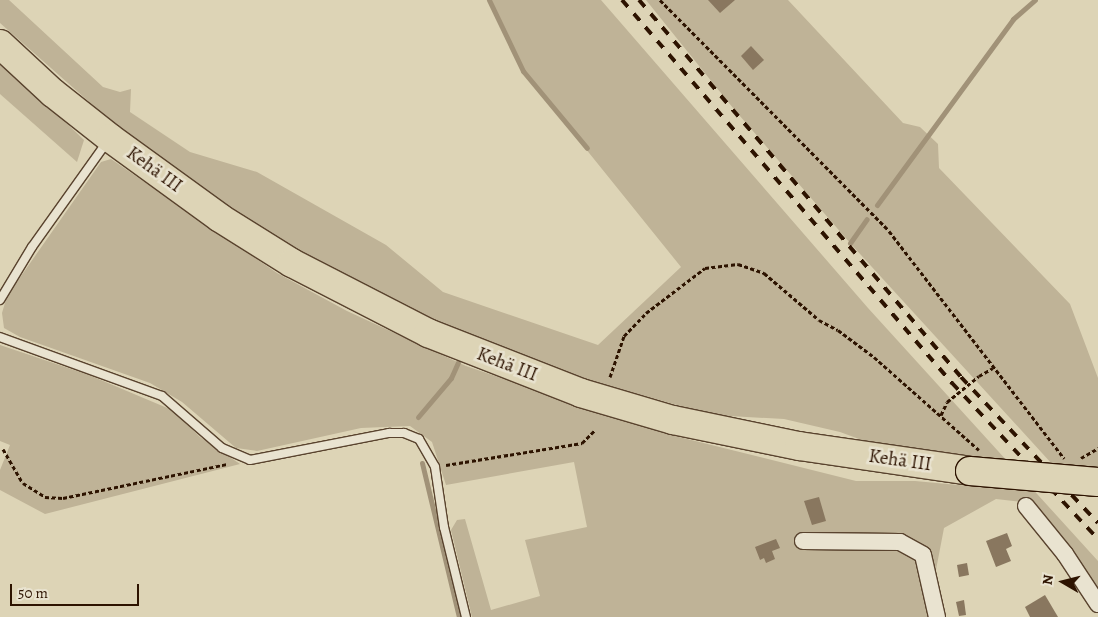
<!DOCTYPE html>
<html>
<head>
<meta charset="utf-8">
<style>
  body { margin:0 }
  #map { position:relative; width:1098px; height:617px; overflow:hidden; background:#ddd4b6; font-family:Alegreya,serif }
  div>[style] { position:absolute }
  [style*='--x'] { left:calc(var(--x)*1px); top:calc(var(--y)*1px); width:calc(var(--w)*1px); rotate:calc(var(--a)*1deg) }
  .green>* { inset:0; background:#bfb397 }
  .stream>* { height:5px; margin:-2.5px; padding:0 2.5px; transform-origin:2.5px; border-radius:2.5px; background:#a19278 }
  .building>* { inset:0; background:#89775f }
  .path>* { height:3px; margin-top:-1.5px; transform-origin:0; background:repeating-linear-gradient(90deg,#2d1300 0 4px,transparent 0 6.5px) }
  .roads { filter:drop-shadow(1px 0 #59432e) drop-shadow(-1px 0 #59432e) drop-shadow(0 1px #59432e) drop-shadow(0 -1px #59432e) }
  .lane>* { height:8px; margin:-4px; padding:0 4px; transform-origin:4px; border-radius:4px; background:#e9e3d0 }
  .street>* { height:16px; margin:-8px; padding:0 8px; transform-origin:8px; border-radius:8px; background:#e9e3d0 }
  .highway>* { height:28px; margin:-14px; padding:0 14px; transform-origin:14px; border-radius:14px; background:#ddd4b6 }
  .rail>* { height:4px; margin-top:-2px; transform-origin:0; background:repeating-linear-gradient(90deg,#2d1300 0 9px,transparent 0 18px) }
  .bridges { filter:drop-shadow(1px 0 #2d1300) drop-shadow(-1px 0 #2d1300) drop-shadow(0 1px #2d1300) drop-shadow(0 -1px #2d1300) }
  .highway-bridge>* { height:28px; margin:-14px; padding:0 14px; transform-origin:14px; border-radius:14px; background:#ddd4b6 }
  span { translate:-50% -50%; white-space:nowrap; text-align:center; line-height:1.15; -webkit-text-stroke:5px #e9e3d0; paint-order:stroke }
  .street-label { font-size:19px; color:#2d1300 }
  .north { position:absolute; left:1038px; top:557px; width:50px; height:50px; -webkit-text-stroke:4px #e9e3d0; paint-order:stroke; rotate:278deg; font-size:14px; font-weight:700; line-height:20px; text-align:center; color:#2d1300 }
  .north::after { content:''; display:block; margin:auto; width:18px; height:22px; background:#2d1300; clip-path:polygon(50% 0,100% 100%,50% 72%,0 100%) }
  .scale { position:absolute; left:10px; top:584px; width:129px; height:22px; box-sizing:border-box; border:2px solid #2d1300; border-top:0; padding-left:6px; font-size:15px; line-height:18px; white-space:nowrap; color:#2d1300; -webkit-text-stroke:4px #e9e3d0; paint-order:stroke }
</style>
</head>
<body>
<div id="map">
  <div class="green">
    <i style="clip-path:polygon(0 0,9px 0,103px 87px,120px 92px,131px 89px,130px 112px,190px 152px,257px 172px,386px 245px,443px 292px,598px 345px,681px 267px,523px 71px,489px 0,601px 0,868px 308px,1098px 561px,1098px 589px,1071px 550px,1030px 503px,996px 499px,944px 528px,927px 617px,472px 617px,451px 530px,457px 520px,465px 519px,491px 610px,540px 596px,525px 540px,587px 527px,574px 462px,446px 485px,432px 442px,410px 426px,361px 428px,257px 451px,236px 448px,182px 402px,150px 383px,20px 337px,4px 328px,2px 313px,7px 296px,101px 162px,111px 159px,277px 273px,347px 311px,466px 366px,663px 433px,856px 481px,915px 481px,990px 488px,972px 457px,881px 447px,840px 432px,784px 419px,712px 415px,589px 380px,411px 313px,250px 223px,121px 130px,0 23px)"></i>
    <i style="clip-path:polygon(646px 0,788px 0,903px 123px,920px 127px,938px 144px,939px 168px,1070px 304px,1098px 378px,1098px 468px,1052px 464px,850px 243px,733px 108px)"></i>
    <i style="clip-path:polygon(0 59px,84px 140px,77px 162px,0 94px)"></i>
    <i style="clip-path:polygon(0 345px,89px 375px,172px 410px,200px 437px,240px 464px,45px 514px,0 490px,0 470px,10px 445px,0 441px)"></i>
  </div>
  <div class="stream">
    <i style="--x:489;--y:0;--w:79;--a:64.4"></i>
    <i style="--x:523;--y:71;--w:100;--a:50.3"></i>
    <i style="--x:877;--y:205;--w:230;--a:-53.8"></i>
    <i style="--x:1013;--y:19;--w:29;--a:-41"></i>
    <i style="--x:850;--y:243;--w:29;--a:-55"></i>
    <i style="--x:418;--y:417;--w:51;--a:-49.8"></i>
    <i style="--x:451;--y:378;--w:17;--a:-66"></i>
    <i style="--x:422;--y:463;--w:158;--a:76.5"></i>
  </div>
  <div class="building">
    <i style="clip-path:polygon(708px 0,735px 0,720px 13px)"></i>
    <i style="clip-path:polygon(751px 46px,764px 60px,753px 70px,741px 56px)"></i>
    <i style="clip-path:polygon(819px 497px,826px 521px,812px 525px,804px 501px)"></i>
    <i style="clip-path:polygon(1007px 533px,1012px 546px,1006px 549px,1011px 561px,996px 567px,986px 541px)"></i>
    <i style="clip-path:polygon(776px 539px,780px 548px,772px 551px,775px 559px,766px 563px,764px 558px,760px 560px,755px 547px)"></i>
    <i style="clip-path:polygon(967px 563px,969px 575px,959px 577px,957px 565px)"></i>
    <i style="clip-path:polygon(1045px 595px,1058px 617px,1030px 617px,1025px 607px)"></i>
    <i style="clip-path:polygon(964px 600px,966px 615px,959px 616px,956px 602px)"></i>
  </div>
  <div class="path">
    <i style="--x:660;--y:0;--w:325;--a:45.2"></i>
    <i style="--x:889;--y:231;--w:287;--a:52.4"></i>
    <i style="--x:610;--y:377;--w:43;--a:-71.1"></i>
    <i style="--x:624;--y:336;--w:32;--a:-46"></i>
    <i style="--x:646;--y:313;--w:74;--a:-37.3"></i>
    <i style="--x:705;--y:268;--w:33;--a:-7"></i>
    <i style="--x:738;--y:264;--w:28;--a:19"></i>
    <i style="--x:764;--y:273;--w:72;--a:40.5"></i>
    <i style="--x:819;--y:320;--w:21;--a:28"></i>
    <i style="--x:838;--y:330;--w:45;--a:36.9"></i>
    <i style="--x:874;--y:357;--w:140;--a:41.5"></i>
    <i style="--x:941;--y:415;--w:14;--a:-65"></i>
    <i style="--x:947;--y:402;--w:41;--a:-39.1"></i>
    <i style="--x:979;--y:376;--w:16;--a:-30"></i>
    <i style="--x:3;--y:449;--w:39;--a:60"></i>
    <i style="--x:23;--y:483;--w:26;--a:32"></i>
    <i style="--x:45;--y:497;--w:18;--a:3"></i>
    <i style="--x:63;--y:498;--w:167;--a:-11.7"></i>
    <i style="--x:1081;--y:458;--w:20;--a:-30"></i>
    <i style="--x:446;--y:465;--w:138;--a:-9.2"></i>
    <i style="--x:582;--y:443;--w:18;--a:-45"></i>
  </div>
  <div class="roads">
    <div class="lane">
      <i style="--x:0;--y:300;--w:62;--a:-58.9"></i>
      <i style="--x:32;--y:247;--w:129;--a:-54.5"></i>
      <i style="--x:0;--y:337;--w:172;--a:20"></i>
      <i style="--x:162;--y:396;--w:79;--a:40.9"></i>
      <i style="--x:222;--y:448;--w:30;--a:23"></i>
      <i style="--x:250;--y:460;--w:142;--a:-11"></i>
      <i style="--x:389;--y:433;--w:15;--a:0"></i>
      <i style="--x:404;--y:433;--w:16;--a:22"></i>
      <i style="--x:419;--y:439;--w:32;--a:60"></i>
      <i style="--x:435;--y:467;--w:61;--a:81.5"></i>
      <i style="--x:444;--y:527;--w:93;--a:76.3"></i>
    </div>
    <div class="street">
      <i style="--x:1026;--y:506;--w:62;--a:50.9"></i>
      <i style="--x:1065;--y:554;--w:60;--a:56.6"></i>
      <i style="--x:803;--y:541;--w:97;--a:0.6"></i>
      <i style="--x:900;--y:542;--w:26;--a:29"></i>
      <i style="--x:923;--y:555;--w:64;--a:77.3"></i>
    </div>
    <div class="highway">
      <i style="--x:0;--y:44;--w:72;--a:42.8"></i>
      <i style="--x:53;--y:93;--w:73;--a:38.3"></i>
      <i style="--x:110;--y:138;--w:136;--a:36"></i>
      <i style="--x:220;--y:218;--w:85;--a:32"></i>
      <i style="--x:292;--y:263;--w:153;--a:27.2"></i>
      <i style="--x:428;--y:333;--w:164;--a:21.4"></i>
      <i style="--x:581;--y:393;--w:96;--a:16.4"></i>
      <i style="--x:673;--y:420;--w:129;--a:11.7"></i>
      <i style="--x:799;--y:446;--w:173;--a:8.3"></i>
    </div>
  </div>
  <div class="rail">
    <i style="--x:622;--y:0;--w:506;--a:49.25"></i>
    <i style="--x:952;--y:383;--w:214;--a:46.9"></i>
    <i style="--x:639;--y:0;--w:496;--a:49.5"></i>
    <i style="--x:961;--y:377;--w:200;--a:46.8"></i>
  </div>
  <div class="bridges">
    <div class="highway-bridge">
      <i style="--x:970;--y:471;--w:128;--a:4.9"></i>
    </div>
  </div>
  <div class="street-label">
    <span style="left:154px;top:170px;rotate:36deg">Kehä III</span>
    <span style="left:507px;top:365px;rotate:21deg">Kehä III</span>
    <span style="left:900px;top:461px;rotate:8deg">Kehä III</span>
  </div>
  <div class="north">N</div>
  <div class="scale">50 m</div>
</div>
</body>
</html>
